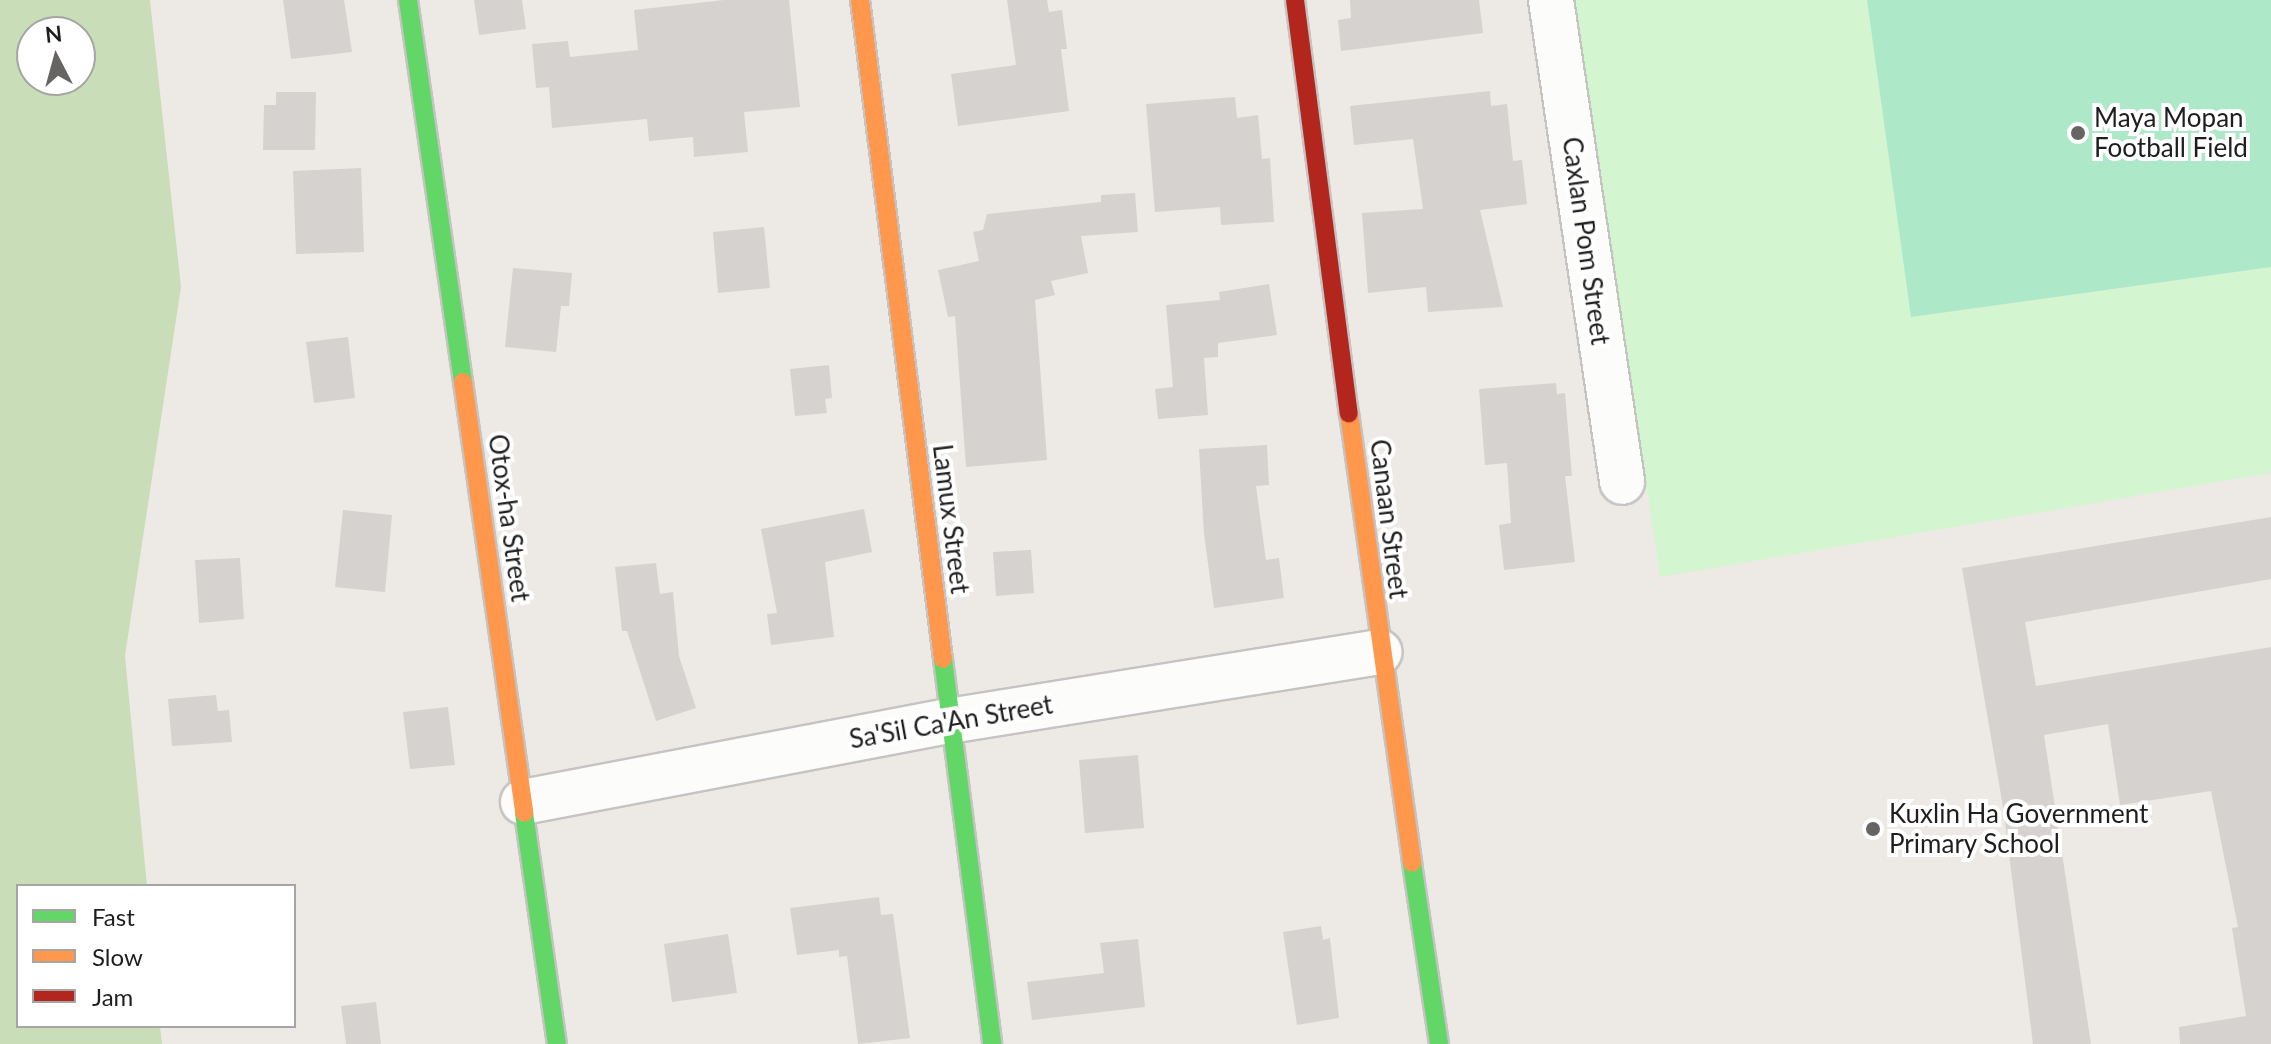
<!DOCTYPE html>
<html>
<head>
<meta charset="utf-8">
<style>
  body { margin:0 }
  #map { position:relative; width:2271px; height:1044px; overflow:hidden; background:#edeae6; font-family:Lato,sans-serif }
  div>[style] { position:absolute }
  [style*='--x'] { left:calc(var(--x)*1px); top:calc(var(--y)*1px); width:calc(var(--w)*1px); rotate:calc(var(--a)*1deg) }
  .forest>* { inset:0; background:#caddb9 }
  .park>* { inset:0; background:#d3f5cf }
  .pitch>* { inset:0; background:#ade8c8 }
  .building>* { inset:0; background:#d5d2cf }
  .roads { filter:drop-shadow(2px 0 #c5c4c2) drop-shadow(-2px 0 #c5c4c2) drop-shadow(0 2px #c5c4c2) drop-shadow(0 -2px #c5c4c2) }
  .street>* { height:44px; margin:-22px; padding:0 22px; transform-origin:22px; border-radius:22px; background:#fcfcfb }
  .fast>* { height:18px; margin:-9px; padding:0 9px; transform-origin:9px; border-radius:9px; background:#63d668 }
  .slow>* { height:18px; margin:-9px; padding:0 9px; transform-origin:9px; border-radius:9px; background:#ff974d }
  .jam>* { height:18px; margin:-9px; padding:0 9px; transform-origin:9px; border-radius:9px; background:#b3261e }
  .dots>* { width:22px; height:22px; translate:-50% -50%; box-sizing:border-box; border:4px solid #fff; border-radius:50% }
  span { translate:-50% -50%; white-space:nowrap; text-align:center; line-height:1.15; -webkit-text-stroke:8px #fff; paint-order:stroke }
  .poi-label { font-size:26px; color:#1e1e1e }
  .left { translate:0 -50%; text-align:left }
  .street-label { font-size:26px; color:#1e1e1e }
  .legend { position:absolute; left:16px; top:884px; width:280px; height:144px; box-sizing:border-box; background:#fff; border:2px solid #a5a5a5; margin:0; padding:10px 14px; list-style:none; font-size:24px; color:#1e1e1e }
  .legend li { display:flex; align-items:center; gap:16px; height:40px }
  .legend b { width:40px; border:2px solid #a5a5a5 }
  .north { position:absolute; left:16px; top:16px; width:80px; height:80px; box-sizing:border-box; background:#fff; border:2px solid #a5a5a5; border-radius:50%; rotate:354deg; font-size:22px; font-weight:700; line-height:32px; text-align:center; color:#1e1e1e }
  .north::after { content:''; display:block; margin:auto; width:28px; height:36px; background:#666564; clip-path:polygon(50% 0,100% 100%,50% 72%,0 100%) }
</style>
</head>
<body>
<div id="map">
  <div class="forest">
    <i style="clip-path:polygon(evenodd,0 0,150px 0,181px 287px,125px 656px,147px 886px,18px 886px,18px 1026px,160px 1026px,162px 1044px,0 1044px,0 0,32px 32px,80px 32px,80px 80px,32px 80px,32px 32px)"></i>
  </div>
  <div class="park">
    <i style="clip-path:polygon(1575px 0,1867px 0,1911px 317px,2271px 267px,2271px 473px,1660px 577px)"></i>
  </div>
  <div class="pitch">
    <i style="clip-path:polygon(1867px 0,2271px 0,2271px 267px,1911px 317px)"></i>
  </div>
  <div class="building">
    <i style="clip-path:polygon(283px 0,344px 0,352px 52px,291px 59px)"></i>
    <i style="clip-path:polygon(474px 0,522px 0,526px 29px,479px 35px)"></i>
    <i style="clip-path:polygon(724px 0,789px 0,800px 107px,744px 112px,748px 152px,694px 157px,693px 137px,649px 141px,647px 119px,552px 128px,549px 87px,536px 88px,532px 44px,568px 41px,570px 57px,638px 50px,634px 10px)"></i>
    <i style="clip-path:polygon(1007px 0,1047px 0,1049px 12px,1062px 10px,1067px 49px,1061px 49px,1069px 111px,958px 126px,951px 74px,1016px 65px)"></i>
    <i style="clip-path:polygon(1350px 0,1479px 0,1483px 33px,1341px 51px,1338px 20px,1351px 18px)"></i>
    <i style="clip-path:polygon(1490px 91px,1491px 106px,1507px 104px,1513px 161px,1522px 160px,1527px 204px,1480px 210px,1503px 307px,1428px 312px,1426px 287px,1368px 293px,1362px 213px,1423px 209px,1413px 139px,1354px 145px,1350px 106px)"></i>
    <i style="clip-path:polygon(276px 92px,316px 92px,315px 150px,263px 150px,264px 105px,276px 105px)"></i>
    <i style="clip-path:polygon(1235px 97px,1237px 118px,1258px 115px,1262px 159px,1270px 158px,1274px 222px,1221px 225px,1220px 207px,1155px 212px,1146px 104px)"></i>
    <i style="clip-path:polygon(361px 168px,364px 252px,296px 254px,293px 171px)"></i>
    <i style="clip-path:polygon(1135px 193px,1138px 232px,1081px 236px,1088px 273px,1051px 281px,1055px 295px,1035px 300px,1047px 460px,966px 467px,955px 316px,948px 317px,938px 270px,979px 261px,973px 232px,983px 230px,987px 214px,1101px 202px,1101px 195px)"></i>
    <i style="clip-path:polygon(764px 227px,770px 288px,718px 293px,713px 232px)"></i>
    <i style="clip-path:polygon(513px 268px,572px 273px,569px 306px,561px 306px,556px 352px,505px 347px)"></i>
    <i style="clip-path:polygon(1269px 284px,1277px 335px,1218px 343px,1218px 357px,1204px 358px,1208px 415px,1158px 419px,1155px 389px,1173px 387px,1166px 305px,1220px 300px,1219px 292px)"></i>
    <i style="clip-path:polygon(348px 337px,355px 398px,314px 403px,306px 342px)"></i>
    <i style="clip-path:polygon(829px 365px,832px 398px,825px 399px,827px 413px,795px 416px,790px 369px)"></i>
    <i style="clip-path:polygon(1556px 383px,1557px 394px,1565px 393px,1572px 476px,1565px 476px,1575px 562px,1504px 570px,1499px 525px,1511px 523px,1507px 463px,1485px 465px,1479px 389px)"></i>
    <i style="clip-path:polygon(1267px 445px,1269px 485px,1256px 486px,1266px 560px,1279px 558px,1284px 598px,1214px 608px,1204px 534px,1199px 449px)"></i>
    <i style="clip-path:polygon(864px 509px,872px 552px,825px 562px,834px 637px,771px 645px,767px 614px,777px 613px,761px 529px)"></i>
    <i style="clip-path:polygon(343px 510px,392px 515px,385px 592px,335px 587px)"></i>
    <i style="clip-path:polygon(2271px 517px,2271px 579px,2025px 622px,2036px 686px,2271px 647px,2271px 1044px,2180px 1044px,2179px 1027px,2246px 1016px,2232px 928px,2238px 927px,2211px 791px,2120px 805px,2108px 724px,2044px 735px,2091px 1044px,2033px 1044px,2003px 807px,1962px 568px)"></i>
    <i style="clip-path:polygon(1031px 550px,1034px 593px,996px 596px,993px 552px)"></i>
    <i style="clip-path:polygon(240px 558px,244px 619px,199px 623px,195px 560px)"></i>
    <i style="clip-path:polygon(656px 563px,660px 594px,673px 592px,679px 656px,696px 708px,656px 721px,627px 631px,622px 631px,615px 567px)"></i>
    <i style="clip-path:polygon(216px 695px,218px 711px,229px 710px,232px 742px,172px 746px,168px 699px)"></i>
    <i style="clip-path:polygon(448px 707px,455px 765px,410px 769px,403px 712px)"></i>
    <i style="clip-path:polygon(1138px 755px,1144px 828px,1085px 833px,1079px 760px)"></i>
    <i style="clip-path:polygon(879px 897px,881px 915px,893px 914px,910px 1038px,858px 1044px,847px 956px,839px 957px,839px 950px,797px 955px,790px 908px)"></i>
    <i style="clip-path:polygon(1321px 926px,1323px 940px,1330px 938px,1339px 1018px,1297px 1025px,1283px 932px)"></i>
    <i style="clip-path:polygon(728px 934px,737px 993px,672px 1002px,664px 944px)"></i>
    <i style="clip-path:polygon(1138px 939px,1145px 1007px,1032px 1020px,1027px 982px,1104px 973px,1100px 943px)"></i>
    <i style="clip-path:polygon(376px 1002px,381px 1044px,346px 1044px,341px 1006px)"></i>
  </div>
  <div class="roads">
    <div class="street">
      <i style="--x:1551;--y:0;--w:487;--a:81.6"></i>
      <i style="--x:523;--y:802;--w:434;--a:-10.8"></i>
      <i style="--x:949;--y:721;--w:436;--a:-9.1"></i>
    </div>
    <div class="fast">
      <i style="--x:408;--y:0;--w:386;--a:81.8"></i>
      <i style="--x:943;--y:659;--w:388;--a:82.7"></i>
      <i style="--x:524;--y:813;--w:233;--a:81.9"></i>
      <i style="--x:1412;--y:863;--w:183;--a:81.5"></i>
    </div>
    <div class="slow">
      <i style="--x:860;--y:0;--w:664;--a:82.82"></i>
      <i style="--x:463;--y:382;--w:435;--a:81.9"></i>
      <i style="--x:1349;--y:413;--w:454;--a:82"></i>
    </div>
    <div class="jam">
      <i style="--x:1295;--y:0;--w:417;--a:82.6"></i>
    </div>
  </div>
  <div class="dots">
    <i style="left:2078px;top:133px;background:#666564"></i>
    <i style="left:1873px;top:829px;background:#666564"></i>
  </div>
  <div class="poi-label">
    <span class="left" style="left:2094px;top:133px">Maya Mopan<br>Football Field</span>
    <span class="left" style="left:1889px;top:829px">Kuxlin Ha Government<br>Primary School</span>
  </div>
  <div class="street-label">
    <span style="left:1586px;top:241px;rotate:82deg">Caxlan Pom Street</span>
    <span style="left:509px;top:518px;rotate:82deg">Otox-ha Street</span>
    <span style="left:951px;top:519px;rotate:83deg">Lamux Street</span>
    <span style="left:1389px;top:519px;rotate:83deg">Canaan Street</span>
    <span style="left:951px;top:722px;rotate:-10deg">Sa'Sil Ca'An Street</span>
  </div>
  <ul class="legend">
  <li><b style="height:10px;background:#63d668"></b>Fast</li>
  <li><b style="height:10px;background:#ff974d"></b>Slow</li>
  <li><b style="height:10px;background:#b3261e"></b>Jam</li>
  </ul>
  <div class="north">N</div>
</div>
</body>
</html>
